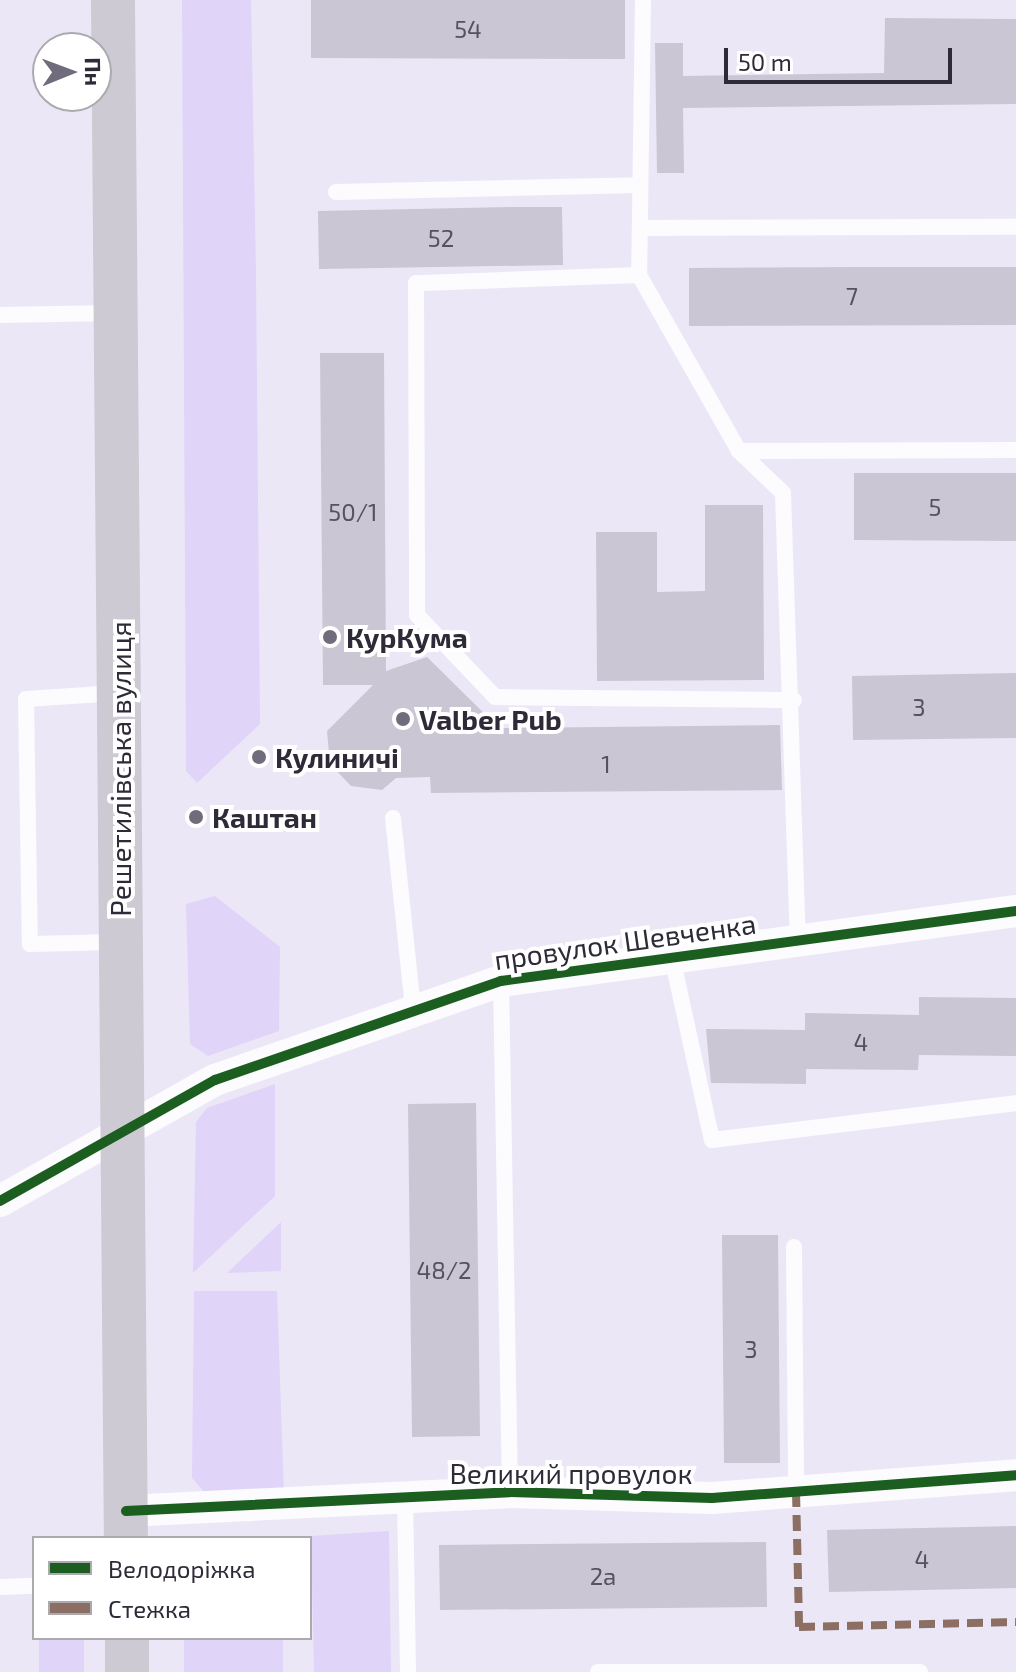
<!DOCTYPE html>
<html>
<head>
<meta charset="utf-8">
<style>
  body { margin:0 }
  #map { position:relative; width:1016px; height:1672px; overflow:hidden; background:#ece7f7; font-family:"Exo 2",sans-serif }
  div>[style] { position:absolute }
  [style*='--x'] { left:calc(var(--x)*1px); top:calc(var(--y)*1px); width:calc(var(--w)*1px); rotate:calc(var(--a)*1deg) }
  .green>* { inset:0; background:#e0d4f9 }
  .building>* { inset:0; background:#cac6d3 }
  .service>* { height:16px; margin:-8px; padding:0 8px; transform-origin:8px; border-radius:8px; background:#fcfbfe }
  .minor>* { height:32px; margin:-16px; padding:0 16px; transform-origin:16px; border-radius:16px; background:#fcfbfe }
  .primary>* { height:44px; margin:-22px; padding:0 22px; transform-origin:22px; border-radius:22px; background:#cdcad3 }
  .quiet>* { height:8px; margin-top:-4px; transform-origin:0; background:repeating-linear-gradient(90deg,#8d6e63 0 16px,transparent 0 24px) }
  .cycleway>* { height:10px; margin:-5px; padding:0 5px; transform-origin:5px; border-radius:5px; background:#1b5e20 }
  .dots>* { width:22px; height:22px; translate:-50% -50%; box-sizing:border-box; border:4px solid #fff; border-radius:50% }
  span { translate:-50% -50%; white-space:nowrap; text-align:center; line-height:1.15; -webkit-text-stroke:8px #fff; paint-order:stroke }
  .number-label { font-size:24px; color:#56515f }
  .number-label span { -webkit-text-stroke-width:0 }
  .poi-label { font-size:28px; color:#2f2a38; font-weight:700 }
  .left { translate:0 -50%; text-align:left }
  .street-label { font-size:28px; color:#2f2a38 }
  .legend { position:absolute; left:32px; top:1536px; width:280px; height:104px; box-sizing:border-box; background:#fff; border:2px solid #acaaaf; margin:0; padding:10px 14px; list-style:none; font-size:24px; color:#2f2a38 }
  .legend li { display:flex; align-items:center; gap:16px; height:40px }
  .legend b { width:40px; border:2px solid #acaaaf }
  .north { position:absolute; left:32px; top:32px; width:80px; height:80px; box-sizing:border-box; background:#fff; border:2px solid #acaaaf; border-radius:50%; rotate:89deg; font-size:22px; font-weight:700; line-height:32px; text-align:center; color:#2f2a38 }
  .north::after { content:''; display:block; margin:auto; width:28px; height:36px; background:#716c7b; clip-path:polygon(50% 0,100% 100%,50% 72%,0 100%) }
  .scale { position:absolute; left:724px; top:48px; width:228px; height:36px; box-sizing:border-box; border:4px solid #2f2a38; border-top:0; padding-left:10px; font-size:24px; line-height:28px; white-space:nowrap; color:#2f2a38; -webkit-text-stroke:6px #fff; paint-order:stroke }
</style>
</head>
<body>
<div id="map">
  <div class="green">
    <i style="clip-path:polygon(182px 0,251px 0,256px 273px,260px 724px,197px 783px,186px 771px)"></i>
    <i style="clip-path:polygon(215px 896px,280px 947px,279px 1031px,208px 1056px,190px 1044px,186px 904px)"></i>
    <i style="clip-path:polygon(275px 1084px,275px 1196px,193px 1273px,196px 1122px,207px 1108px)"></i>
    <i style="clip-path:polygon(281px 1222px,281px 1271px,227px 1273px)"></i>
    <i style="clip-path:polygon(194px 1291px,277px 1291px,284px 1497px,205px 1493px,192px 1478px)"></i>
    <i style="clip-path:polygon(389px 1531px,391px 1672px,314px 1672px,311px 1536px)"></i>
    <i style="clip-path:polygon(39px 1638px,84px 1638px,84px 1672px,39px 1672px)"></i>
    <i style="clip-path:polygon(184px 1638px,283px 1638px,283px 1672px,184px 1672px)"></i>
  </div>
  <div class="building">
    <i style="clip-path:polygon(311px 0,625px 0,625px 59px,311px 58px)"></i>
    <i style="clip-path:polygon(885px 18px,1016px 19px,1016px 104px,683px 108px,684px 173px,657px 173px,655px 43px,683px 43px,683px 76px,884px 73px)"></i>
    <i style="clip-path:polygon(510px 207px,562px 207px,563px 265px,319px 269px,318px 211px)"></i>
    <i style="clip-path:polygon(869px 267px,1016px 267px,1016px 325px,689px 326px,689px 268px)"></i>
    <i style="clip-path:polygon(320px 353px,384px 353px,386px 671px,427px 657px,499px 728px,780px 725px,782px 790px,431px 793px,430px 777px,396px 778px,382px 790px,351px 786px,330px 764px,327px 731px,373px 685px,323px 685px)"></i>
    <i style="clip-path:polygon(854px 473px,1016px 473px,1016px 541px,854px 540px)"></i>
    <i style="clip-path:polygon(705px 505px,763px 505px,764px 680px,597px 681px,596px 532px,657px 532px,657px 592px,705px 591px)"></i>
    <i style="clip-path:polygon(1016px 673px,1016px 738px,853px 740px,852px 676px)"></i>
    <i style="clip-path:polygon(919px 997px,1016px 998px,1016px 1056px,919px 1055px,918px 1070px,806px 1069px,806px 1084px,711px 1083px,706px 1029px,805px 1030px,805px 1013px,919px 1015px)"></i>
    <i style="clip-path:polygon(476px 1103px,480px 1436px,412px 1437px,408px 1104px)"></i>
    <i style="clip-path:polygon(722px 1235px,778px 1235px,780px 1463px,724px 1463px)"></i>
    <i style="clip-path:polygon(1016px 1526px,1016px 1588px,829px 1592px,827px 1530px)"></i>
    <i style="clip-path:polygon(766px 1542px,767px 1607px,440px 1610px,439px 1545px)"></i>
  </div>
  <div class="service">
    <i style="--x:643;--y:0;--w:275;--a:90.8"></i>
    <i style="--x:639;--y:275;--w:202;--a:60.4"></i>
    <i style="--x:739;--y:451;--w:61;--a:43.7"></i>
    <i style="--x:783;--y:493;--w:447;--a:88.1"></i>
    <i style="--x:336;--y:192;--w:303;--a:-1.3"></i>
    <i style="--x:641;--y:228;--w:375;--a:-0.2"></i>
    <i style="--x:639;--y:275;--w:223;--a:177.9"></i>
    <i style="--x:416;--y:283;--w:332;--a:89.8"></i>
    <i style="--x:417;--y:615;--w:113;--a:46.4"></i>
    <i style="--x:495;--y:697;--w:299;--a:0.6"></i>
    <i style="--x:0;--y:315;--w:114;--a:-1"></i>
    <i style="--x:739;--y:451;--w:277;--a:-0.2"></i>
    <i style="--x:117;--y:693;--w:91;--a:176.2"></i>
    <i style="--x:26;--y:699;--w:245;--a:89.1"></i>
    <i style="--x:30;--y:944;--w:88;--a:-1.3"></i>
    <i style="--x:393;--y:818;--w:190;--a:84"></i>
    <i style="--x:672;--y:957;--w:187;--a:77.7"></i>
    <i style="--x:712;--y:1140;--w:306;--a:-6.9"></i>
    <i style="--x:501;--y:981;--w:511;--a:88.99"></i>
    <i style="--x:794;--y:1247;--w:244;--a:89.5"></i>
    <i style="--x:405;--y:1497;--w:175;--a:89"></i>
    <i style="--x:0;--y:1587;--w:34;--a:-2"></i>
    <i style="--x:598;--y:1672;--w:322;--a:0"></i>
  </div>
  <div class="minor">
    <i style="--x:0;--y:1201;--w:247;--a:-29.4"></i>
    <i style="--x:215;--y:1080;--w:303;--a:-19.1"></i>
    <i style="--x:501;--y:981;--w:520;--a:-7.74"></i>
    <i style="--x:126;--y:1511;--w:384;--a:-2.8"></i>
    <i style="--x:510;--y:1492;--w:202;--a:1.7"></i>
    <i style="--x:712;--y:1498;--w:305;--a:-4.3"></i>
  </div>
  <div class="primary">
    <i style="--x:113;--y:0;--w:1538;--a:89.52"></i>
    <i style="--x:127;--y:1638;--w:34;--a:90"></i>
  </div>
  <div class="quiet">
    <i style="--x:796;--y:1491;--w:136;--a:88.7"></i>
    <i style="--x:799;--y:1627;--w:217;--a:-1.3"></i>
  </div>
  <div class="cycleway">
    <i style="--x:0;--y:1201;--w:247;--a:-29.4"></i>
    <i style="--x:215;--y:1080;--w:303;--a:-19.1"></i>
    <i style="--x:501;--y:981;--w:520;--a:-7.74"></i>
    <i style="--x:126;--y:1511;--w:384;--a:-2.8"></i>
    <i style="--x:510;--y:1492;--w:202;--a:1.7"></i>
    <i style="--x:712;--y:1498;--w:305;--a:-4.3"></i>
  </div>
  <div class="dots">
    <i style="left:330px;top:637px;background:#716c7b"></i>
    <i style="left:403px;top:719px;background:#716c7b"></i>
    <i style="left:259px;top:757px;background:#716c7b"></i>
    <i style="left:196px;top:817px;background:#716c7b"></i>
  </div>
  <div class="number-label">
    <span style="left:468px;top:29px">54</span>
    <span style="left:441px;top:238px">52</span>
    <span style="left:852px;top:296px">7</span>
    <span style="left:935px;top:507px">5</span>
    <span style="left:353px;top:512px">50/1</span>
    <span style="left:919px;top:707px">3</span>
    <span style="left:606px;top:764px">1</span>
    <span style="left:861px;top:1042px">4</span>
    <span style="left:444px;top:1270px">48/2</span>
    <span style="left:751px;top:1349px">3</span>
    <span style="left:922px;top:1559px">4</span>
    <span style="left:603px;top:1576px">2а</span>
  </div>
  <div class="poi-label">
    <span class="left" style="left:346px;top:637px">КурКума</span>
    <span class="left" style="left:419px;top:719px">Valber Pub</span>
    <span class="left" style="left:275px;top:757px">Кулиничі</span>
    <span class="left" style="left:212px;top:817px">Каштан</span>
  </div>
  <div class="street-label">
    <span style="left:120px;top:769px;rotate:-90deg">Решетилівська вулиця</span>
    <span style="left:625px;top:941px;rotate:-8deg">провулок Шевченка</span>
    <span style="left:571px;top:1473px">Великий провулок</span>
  </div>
  <ul class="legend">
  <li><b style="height:10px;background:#1b5e20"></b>Велодоріжка</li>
  <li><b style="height:10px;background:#8d6e63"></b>Стежка</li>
  </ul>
  <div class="north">Пн</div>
  <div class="scale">50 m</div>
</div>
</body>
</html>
